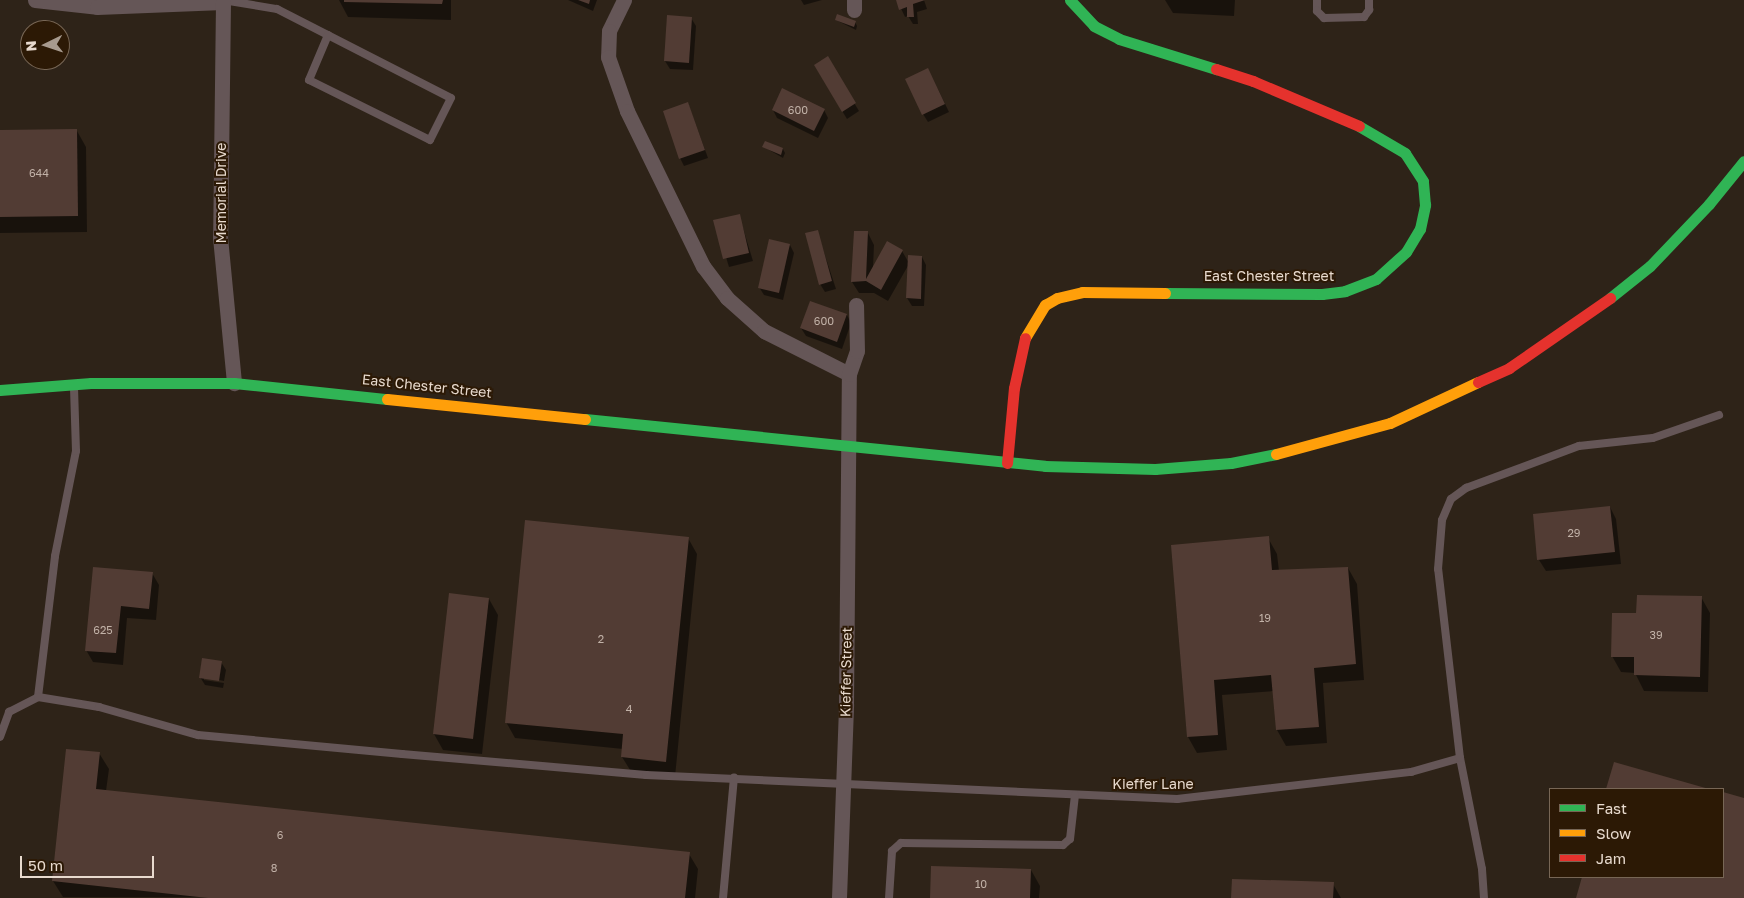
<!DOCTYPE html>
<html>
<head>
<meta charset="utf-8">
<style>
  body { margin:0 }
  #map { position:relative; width:1744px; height:898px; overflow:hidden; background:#2e2318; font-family:"Golos Text",sans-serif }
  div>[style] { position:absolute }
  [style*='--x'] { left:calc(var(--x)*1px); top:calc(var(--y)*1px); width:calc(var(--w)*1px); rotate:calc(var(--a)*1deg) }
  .shadow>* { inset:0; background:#0007 }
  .building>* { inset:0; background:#523c34 }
  .lane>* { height:8px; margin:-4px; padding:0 4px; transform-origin:4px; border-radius:4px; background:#655657 }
  .street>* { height:15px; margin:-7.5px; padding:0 7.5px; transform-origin:7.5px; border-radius:7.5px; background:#655657 }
  .fast>* { height:11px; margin:-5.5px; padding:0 5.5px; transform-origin:5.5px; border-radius:5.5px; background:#30b455 }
  .slow>* { height:11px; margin:-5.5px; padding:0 5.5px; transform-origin:5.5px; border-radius:5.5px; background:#ff9f0a }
  .jam>* { height:11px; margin:-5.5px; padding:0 5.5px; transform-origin:5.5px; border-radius:5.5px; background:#e5322d }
  span { translate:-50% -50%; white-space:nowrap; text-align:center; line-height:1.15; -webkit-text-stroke:4px #2c1905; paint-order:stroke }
  .number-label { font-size:11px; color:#c2b2a8 }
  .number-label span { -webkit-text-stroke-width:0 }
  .street-label { font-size:14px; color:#e8dace }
  .legend { position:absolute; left:1549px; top:788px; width:175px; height:90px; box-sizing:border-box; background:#2c1905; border:1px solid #765; margin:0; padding:6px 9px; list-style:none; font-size:15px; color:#e8dace }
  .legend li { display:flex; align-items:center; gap:10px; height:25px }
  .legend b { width:25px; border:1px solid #765 }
  .north { position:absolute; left:20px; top:20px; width:50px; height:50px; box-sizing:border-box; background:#2c1905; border:1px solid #765; border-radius:50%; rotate:266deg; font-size:14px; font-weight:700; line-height:20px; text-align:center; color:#e8dace }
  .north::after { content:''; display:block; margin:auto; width:18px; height:22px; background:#a79a8e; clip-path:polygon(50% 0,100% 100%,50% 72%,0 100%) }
  .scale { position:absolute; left:20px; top:856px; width:134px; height:22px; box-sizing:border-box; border:2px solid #e8dace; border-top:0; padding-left:6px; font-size:15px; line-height:18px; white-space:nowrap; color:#e8dace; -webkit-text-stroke:4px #2c1905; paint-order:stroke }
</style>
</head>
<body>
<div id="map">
  <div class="shadow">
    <i style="clip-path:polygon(339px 0,451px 0,451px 20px,348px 17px)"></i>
    <i style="clip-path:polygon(568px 0,597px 0,593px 11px)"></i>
    <i style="clip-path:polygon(801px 0,822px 0,804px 5px)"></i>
    <i style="clip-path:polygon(897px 0,924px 0,927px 9px,917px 12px,918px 24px,913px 24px,908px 16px,905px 17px)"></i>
    <i style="clip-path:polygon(1165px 0,1235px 0,1234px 16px,1173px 13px)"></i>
    <i style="clip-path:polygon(691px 18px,696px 26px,693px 70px,670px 69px,665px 61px)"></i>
    <i style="clip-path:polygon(836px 20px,855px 22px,857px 26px,856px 30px)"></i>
    <i style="clip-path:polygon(827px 58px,859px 111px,847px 119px,815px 66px)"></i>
    <i style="clip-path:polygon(932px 77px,949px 112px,928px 122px,923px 114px)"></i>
    <i style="clip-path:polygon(688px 103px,708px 158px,684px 166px,680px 158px)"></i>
    <i style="clip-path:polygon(773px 110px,824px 110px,828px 118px,818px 138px,777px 118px)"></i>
    <i style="clip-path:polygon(77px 131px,86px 147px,87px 232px,0 233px,0 132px)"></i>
    <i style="clip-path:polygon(764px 147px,783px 149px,785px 153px,783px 158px)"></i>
    <i style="clip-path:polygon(739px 215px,753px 261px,729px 267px,715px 221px)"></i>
    <i style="clip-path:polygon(817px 231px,836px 289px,825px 292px,820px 284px)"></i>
    <i style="clip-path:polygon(868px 233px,874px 245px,873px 268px,902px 251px,909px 263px,922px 257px,926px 265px,924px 306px,912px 306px,907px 298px,909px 264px,888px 301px,874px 293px,859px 293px,852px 282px)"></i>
    <i style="clip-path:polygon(790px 245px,794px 253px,783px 300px,764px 295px,759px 287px)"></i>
    <i style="clip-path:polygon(810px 302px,847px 315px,851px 323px,842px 349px,806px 336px,801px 328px)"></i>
    <i style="clip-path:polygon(1610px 507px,1616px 519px,1621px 564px,1546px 571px,1539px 560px)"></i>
    <i style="clip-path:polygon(688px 538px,697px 554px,675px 777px,632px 773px,622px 757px,623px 749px,515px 738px,506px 722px)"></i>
    <i style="clip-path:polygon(1268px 538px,1277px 554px,1279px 571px,1348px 568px,1357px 584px,1364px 680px,1323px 683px,1327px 743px,1286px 746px,1277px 730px,1274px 691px,1222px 695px,1227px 750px,1197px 753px,1188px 737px,1172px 546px)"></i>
    <i style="clip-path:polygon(94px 568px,152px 573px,159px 585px,156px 620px,127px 618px,123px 665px,93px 662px,86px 650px)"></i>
    <i style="clip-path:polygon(1701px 597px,1710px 613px,1708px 692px,1644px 691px,1635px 673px,1621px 672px,1612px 656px,1638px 615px)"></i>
    <i style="clip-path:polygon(489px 599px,498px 615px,482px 754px,443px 750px,434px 734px)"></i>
    <i style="clip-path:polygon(221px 662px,226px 670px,224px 681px,204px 677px,204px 680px,224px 683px,223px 688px,205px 685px,200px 677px)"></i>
    <i style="clip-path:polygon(99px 753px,109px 769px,106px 791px,689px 854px,698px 869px,695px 898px,63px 897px,53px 881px)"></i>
    <i style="clip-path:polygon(1615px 764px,1706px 789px,1608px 789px)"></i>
    <i style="clip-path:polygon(1723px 794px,1744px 800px,1744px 898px,1578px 898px,1584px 877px,1723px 877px)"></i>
    <i style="clip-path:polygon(1031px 870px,1040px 886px,1039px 898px,932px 898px)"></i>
    <i style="clip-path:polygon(1333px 884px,1341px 898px,1232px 898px)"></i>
  </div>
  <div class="building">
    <i style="clip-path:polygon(344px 0,443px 0,442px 4px,344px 2px)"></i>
    <i style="clip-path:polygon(578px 0,590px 0,589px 4px)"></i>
    <i style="clip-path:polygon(896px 0,925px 0,913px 4px,914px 17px,907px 17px,907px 7px,899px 10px)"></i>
    <i style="clip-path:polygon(837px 14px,856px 21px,854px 27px,835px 20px)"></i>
    <i style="clip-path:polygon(667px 15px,692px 17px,689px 63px,664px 61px)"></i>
    <i style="clip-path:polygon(828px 56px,856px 103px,842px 112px,814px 65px)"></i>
    <i style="clip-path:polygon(928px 68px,945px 104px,922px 115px,905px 79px)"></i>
    <i style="clip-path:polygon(782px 88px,825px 109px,814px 131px,772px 110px)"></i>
    <i style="clip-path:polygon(688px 102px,705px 150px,679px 159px,663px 111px)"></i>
    <i style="clip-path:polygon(77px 129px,78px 216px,0 217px,0 130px)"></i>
    <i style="clip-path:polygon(765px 141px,783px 148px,781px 155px,762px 147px)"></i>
    <i style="clip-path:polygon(740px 214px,749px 253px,723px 259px,713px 220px)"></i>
    <i style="clip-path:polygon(818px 230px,832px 281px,819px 285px,805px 233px)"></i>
    <i style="clip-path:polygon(854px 231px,868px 231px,866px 279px,887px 241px,903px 250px,881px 290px,866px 281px,851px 282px)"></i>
    <i style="clip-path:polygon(769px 239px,790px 244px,779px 293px,758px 288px)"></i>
    <i style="clip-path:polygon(908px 255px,922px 256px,921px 299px,906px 298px)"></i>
    <i style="clip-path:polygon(810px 301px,847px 314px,837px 342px,800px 328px)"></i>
    <i style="clip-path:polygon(1610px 506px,1615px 552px,1537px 560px,1533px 514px)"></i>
    <i style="clip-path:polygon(525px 520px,689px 537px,666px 762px,621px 757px,623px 734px,505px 723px)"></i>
    <i style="clip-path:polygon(1269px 536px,1272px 570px,1348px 567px,1356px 664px,1314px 668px,1319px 727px,1276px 730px,1271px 675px,1214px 680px,1218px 735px,1187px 737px,1171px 545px)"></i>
    <i style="clip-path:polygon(93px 567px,153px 572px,149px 609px,121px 606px,116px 653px,85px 651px)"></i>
    <i style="clip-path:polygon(449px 593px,489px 598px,473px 739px,433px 734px)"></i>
    <i style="clip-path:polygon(1637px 595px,1702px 596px,1700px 677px,1634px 675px,1634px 657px,1611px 657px,1612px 613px,1636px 613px)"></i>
    <i style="clip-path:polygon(202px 658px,222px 661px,219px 681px,199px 678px)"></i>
    <i style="clip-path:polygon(66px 749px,100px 752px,96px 789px,690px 852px,685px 898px,208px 898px,52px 881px)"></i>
    <i style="clip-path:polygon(1614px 762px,1709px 789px,1606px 789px)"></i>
    <i style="clip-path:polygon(1723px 792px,1744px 798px,1744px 898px,1576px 898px,1582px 877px,1723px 877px)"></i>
    <i style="clip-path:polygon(931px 866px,1031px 869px,1030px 898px,930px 898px)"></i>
    <i style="clip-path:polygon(1232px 879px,1334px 882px,1333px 898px,1231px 898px)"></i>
  </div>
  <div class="lane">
    <i style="--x:223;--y:0;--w:55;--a:9.5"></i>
    <i style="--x:277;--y:9;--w:195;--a:27.1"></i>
    <i style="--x:451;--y:98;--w:47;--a:116.6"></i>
    <i style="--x:430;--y:140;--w:135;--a:-153.6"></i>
    <i style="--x:309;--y:80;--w:49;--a:-67.1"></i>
    <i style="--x:1317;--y:0;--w:11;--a:90"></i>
    <i style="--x:1317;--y:11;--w:10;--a:45"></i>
    <i style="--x:1324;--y:18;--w:40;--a:-1.4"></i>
    <i style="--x:1364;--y:17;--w:9;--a:-54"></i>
    <i style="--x:1369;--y:10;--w:10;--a:-90"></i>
    <i style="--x:38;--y:697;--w:142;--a:-83.1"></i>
    <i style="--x:55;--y:556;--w:107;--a:-78.7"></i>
    <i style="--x:76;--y:451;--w:65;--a:-91.8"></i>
    <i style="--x:0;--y:737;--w:27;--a:-70"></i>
    <i style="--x:9;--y:712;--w:33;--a:-27"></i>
    <i style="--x:38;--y:697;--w:62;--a:9.3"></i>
    <i style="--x:99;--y:707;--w:103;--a:15.8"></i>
    <i style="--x:198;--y:735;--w:205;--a:5.3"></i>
    <i style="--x:402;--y:754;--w:245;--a:4.9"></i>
    <i style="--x:646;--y:775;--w:532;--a:2.59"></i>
    <i style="--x:1177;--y:799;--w:236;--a:-6.6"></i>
    <i style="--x:1411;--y:772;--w:51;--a:-15.9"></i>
    <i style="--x:723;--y:898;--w:121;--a:-84.8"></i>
    <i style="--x:889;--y:898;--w:47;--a:-86.3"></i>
    <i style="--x:892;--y:851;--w:12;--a:-42"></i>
    <i style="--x:901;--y:843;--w:162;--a:0.7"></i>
    <i style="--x:1063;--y:845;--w:9;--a:-41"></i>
    <i style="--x:1070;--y:839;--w:44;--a:-83.5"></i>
    <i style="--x:1484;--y:898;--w:29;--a:-94"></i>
    <i style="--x:1482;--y:869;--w:113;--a:-101.2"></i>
    <i style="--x:1460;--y:758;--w:190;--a:-96.6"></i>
    <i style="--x:1438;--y:569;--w:49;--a:-85.3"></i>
    <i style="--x:1442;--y:520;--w:23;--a:-67"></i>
    <i style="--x:1451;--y:499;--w:19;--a:-36"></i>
    <i style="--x:1466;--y:488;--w:121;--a:-20.4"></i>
    <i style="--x:1579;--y:446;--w:74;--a:-6.2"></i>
    <i style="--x:1653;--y:438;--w:70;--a:-19.2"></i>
  </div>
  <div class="street">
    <i style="--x:35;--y:0;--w:62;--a:6.4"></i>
    <i style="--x:97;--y:7;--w:126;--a:-2.3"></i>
    <i style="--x:223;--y:2;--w:235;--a:90.7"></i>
    <i style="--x:220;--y:237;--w:147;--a:84.5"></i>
    <i style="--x:624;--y:0;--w:34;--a:116"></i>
    <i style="--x:609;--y:31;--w:26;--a:92"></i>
    <i style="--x:608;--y:57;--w:57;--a:70.6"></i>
    <i style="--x:627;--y:111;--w:173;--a:63.9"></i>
    <i style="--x:703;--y:266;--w:40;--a:53"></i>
    <i style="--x:727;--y:298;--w:50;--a:41.7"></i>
    <i style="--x:764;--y:331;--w:95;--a:26.8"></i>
    <i style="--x:854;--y:0;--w:10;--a:90"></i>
    <i style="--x:839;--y:898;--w:194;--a:-87.9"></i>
    <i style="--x:846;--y:704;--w:330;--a:-89.5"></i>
    <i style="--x:849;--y:374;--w:24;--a:-71"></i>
    <i style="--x:857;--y:351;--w:46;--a:-91.2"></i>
  </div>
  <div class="fast">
    <i style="--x:1070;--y:0;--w:35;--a:47"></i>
    <i style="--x:1094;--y:26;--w:28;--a:27"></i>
    <i style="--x:1119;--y:39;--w:102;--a:17.2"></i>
    <i style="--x:1165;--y:293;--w:157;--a:0.4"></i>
    <i style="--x:1322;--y:294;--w:23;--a:-7"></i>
    <i style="--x:1345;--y:291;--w:33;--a:-21"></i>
    <i style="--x:1376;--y:279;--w:40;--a:-42"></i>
    <i style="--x:1406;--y:252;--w:27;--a:-59"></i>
    <i style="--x:1420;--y:229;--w:25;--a:-78"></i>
    <i style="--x:1425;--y:205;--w:24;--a:-95"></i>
    <i style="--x:1423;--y:181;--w:33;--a:-123"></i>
    <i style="--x:1405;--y:153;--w:53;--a:-149.6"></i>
    <i style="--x:1610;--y:298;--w:51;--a:-38.7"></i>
    <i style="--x:1650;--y:266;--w:86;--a:-46.4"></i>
    <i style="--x:1709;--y:204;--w:55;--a:-50.9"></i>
    <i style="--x:0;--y:390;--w:91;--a:-4.4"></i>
    <i style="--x:91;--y:383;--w:143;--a:0"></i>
    <i style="--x:234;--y:383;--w:154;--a:6"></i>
    <i style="--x:585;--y:419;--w:462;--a:5.8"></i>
    <i style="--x:1045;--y:466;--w:110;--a:1.6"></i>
    <i style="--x:1155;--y:469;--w:76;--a:-4.5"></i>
    <i style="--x:1231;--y:463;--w:46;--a:-11.3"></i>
  </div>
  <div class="slow">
    <i style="--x:1025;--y:338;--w:39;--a:-59"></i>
    <i style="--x:1045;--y:305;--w:14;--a:-30"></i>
    <i style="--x:1057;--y:298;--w:26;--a:-13"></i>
    <i style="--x:1082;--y:292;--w:83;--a:0.7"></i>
    <i style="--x:387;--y:399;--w:199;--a:5.8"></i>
    <i style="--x:1276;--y:454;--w:118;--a:-15.2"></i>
    <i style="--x:1390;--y:423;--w:97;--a:-25"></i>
  </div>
  <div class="jam">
    <i style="--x:1216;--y:69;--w:39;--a:18"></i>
    <i style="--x:1253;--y:81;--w:115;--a:23"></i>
    <i style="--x:1478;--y:382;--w:34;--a:-24"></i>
    <i style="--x:1509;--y:368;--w:123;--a:-34.7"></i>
    <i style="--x:1007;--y:463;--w:75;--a:-84.7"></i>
    <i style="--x:1014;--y:388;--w:51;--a:-77.6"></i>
  </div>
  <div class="number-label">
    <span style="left:798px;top:110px">600</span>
    <span style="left:39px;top:173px">644</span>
    <span style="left:824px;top:321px">600</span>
    <span style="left:1574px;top:533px">29</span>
    <span style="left:1265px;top:618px">19</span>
    <span style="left:103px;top:630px">625</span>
    <span style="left:1656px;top:635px">39</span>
    <span style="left:601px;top:639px">2</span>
    <span style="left:629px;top:709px">4</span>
    <span style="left:280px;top:835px">6</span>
    <span style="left:274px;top:868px">8</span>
    <span style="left:981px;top:884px">10</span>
  </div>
  <div class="street-label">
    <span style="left:221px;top:193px;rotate:-90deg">Memorial Drive</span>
    <span style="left:1269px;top:276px">East Chester Street</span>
    <span style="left:427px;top:386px;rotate:6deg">East Chester Street</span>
    <span style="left:846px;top:672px;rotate:-89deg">Kieffer Street</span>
    <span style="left:1153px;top:784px">Kieffer Lane</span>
  </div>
  <ul class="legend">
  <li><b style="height:6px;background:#30b455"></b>Fast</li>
  <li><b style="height:6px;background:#ff9f0a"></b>Slow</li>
  <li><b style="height:6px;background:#e5322d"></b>Jam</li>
  </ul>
  <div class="north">N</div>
  <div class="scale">50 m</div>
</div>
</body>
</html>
